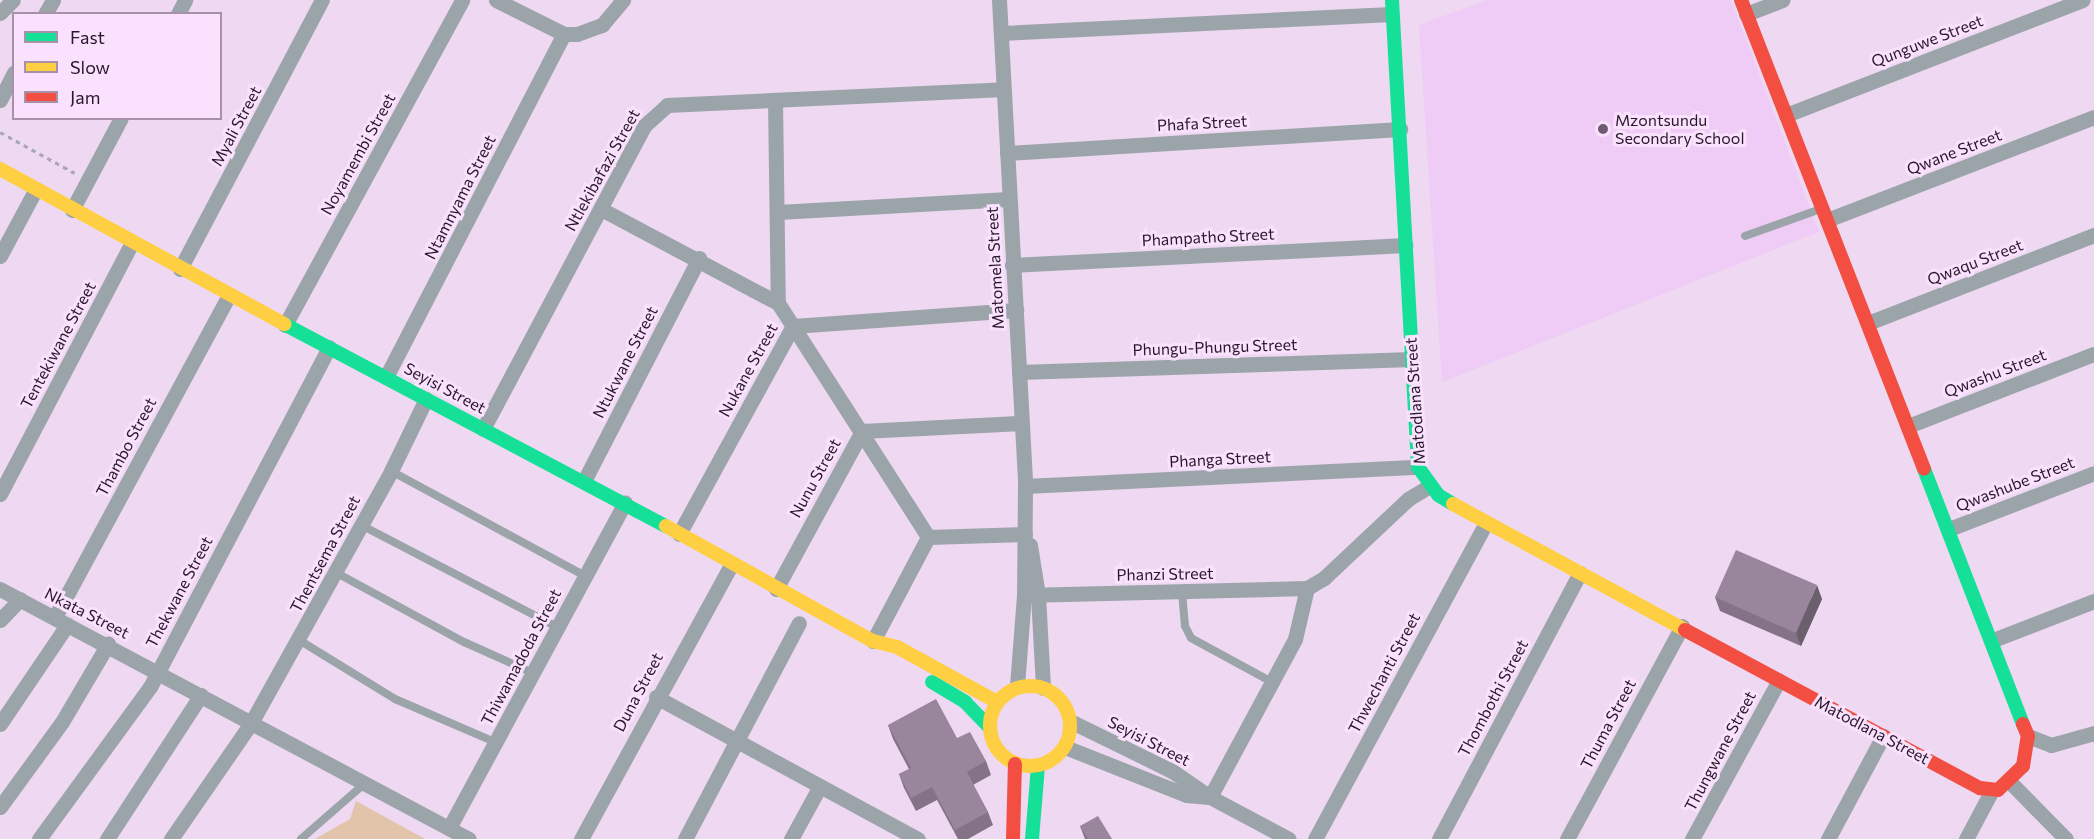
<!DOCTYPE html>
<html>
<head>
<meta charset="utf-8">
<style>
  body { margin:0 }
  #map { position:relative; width:2094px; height:839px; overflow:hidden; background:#eed8f2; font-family:Commissioner,sans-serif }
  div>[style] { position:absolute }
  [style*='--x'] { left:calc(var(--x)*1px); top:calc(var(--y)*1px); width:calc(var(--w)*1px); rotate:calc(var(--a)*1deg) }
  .built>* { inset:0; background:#efccf5 }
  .green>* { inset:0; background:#e2c4aa }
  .path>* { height:3px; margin-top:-1.5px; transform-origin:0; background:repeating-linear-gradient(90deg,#a7a7b0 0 4.5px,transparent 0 9px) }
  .lane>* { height:8px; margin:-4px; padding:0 4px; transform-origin:4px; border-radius:4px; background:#9ba4a9 }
  .street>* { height:15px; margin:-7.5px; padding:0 7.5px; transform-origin:7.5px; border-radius:7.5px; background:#9ba4a9 }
  .fast>* { height:14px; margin:-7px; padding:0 7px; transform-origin:7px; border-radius:7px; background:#16e098 }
  .slow>* { height:14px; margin:-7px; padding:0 7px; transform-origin:7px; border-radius:7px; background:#ffcf43 }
  .slow>.ring { margin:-7px; padding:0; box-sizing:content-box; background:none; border:14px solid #ffcf43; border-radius:50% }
  .jam>* { height:14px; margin:-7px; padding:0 7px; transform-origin:7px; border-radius:7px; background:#f24e42 }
  .wall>* { inset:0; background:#847386 }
  .shaded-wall>* { inset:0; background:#6b5e6d }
  .building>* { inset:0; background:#99869c }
  .dots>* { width:16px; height:16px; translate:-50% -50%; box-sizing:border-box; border:3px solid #fae1fd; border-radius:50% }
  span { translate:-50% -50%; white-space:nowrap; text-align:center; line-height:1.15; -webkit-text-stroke:6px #fae1fd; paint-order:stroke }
  .street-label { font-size:16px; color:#28182a }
  .poi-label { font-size:16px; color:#28182a }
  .left { translate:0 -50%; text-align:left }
  .legend { position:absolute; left:12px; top:12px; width:210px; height:108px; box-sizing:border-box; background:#fae1fd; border:2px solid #a691a9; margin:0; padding:8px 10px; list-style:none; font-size:18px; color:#28182a }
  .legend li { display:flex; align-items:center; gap:12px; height:30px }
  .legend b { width:30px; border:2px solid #a691a9 }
</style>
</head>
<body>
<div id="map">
  <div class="built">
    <i style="clip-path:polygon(1487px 0,1731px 0,1819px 232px,1442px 382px,1419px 25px)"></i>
  </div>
  <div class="green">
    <i style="clip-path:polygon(356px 801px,425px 839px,315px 839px,350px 819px)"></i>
  </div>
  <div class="path">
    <i style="--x:0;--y:132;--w:85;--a:28.7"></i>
  </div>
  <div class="lane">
    <i style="--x:1745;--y:236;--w:81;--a:-19.6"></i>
    <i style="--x:391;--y:471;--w:221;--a:28.4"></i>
    <i style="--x:361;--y:525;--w:221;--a:27.5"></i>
    <i style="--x:335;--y:572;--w:147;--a:28.5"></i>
    <i style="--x:464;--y:642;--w:76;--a:24.2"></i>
    <i style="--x:1182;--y:592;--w:34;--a:85"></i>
    <i style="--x:1185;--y:626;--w:13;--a:63"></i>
    <i style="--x:1191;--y:638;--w:92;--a:28.5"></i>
    <i style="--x:299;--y:640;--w:113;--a:31.6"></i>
    <i style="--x:395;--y:699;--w:109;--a:23.3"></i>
    <i style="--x:301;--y:839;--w:84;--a:-41.1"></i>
  </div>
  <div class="street">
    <i style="--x:496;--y:0;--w:76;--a:26.6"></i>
    <i style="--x:564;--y:34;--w:13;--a:0"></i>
    <i style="--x:577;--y:34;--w:27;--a:-20"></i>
    <i style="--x:602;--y:25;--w:33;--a:-50"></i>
    <i style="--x:999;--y:0;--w:487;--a:86.9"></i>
    <i style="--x:1025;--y:486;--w:109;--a:90.5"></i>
    <i style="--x:1024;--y:595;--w:92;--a:94.4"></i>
    <i style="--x:0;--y:13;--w:18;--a:-45"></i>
    <i style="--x:45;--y:14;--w:16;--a:-60"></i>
    <i style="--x:178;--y:14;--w:16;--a:-63"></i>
    <i style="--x:1746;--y:14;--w:39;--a:-21"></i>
    <i style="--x:1001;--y:33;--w:391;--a:-2.8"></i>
    <i style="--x:0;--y:100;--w:31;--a:-63"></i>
    <i style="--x:775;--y:100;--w:203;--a:89.2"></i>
    <i style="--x:1786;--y:115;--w:318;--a:-21.2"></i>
    <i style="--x:1007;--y:153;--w:394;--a:-3.5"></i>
    <i style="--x:601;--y:209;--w:200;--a:28"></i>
    <i style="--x:778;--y:303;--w:278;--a:57.3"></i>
    <i style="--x:72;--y:210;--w:104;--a:-62"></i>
    <i style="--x:778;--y:212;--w:231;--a:-3.2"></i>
    <i style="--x:1827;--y:220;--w:286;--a:-21.1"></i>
    <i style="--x:0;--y:256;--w:76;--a:-61.8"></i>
    <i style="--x:1012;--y:265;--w:394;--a:-2.9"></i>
    <i style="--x:180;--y:269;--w:304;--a:-62.2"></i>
    <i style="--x:1868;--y:323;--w:243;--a:-21.3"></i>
    <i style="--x:285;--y:325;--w:370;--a:-61.4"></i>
    <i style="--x:1019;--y:372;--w:393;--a:-1.9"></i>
    <i style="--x:386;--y:377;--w:386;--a:-62.6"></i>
    <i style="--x:1908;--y:426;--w:199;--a:-21.2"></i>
    <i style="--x:483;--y:429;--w:343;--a:-62"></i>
    <i style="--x:644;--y:126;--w:31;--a:-42"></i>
    <i style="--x:667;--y:105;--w:337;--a:-2.7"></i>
    <i style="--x:584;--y:481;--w:251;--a:-62.7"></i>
    <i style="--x:1025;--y:486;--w:393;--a:-2.8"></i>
    <i style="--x:0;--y:494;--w:282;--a:-62.3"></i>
    <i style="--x:1949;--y:529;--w:155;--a:-21.1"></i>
    <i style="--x:679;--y:534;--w:237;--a:-61.3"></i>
    <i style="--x:793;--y:326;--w:224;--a:-4.1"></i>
    <i style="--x:928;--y:537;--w:97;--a:-1.8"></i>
    <i style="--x:1030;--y:545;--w:51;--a:80.9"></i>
    <i style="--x:1038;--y:595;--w:93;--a:86.9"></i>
    <i style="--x:0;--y:589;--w:531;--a:28.06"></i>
    <i style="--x:776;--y:589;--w:180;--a:-61.4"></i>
    <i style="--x:862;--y:431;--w:159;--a:-2.9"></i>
    <i style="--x:1024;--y:595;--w:283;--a:-1.4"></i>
    <i style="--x:1307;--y:588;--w:20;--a:-30"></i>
    <i style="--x:1324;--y:578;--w:115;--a:-43.2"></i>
    <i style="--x:1408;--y:499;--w:26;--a:-31"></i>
    <i style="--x:55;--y:617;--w:366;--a:-61.6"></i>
    <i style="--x:0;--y:620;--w:29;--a:-46"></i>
    <i style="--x:1993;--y:640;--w:108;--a:-21.1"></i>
    <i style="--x:873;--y:641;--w:118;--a:-62.1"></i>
    <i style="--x:656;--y:697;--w:298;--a:28.5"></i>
    <i style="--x:1070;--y:721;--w:114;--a:26.1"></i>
    <i style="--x:1172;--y:771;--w:46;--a:34.4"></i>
    <i style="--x:1210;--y:797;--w:89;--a:28"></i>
    <i style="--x:0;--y:724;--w:120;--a:-55.9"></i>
    <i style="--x:2028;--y:736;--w:25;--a:21"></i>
    <i style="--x:2051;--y:745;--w:45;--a:-15.6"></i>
    <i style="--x:1065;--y:747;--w:130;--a:21.6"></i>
    <i style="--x:1186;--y:795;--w:24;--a:5"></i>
    <i style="--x:2009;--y:781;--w:81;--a:45.5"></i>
    <i style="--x:1210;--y:797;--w:179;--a:-61.7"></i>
    <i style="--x:1295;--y:639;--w:52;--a:-76.8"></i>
    <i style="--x:0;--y:807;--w:105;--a:-53.9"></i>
    <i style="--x:62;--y:722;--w:91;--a:-59.5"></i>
    <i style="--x:449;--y:828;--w:370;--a:-61.6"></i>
    <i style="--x:39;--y:839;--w:188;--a:-53.9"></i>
    <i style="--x:150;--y:687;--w:384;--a:-62.2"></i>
    <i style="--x:107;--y:839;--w:172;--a:-56.9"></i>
    <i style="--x:171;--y:839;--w:141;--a:-55.4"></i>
    <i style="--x:251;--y:723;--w:288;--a:-60.9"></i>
    <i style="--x:391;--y:471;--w:80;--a:-64.1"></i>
    <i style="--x:581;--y:839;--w:312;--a:-61.3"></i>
    <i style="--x:685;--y:839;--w:244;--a:-62.2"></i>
    <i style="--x:791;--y:839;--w:60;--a:-61.3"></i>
    <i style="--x:1315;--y:839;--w:359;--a:-61.6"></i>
    <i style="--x:1439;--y:839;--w:301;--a:-62.1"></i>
    <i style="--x:1567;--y:839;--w:242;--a:-61.6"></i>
    <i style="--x:1692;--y:839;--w:181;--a:-61.3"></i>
    <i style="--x:1828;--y:839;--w:117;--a:-61.9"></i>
    <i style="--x:1966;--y:839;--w:53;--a:-62"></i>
  </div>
  <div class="fast">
    <i style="--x:1392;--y:0;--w:468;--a:86.8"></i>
    <i style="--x:1418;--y:467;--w:34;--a:54"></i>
    <i style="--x:1438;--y:495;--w:17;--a:31"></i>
    <i style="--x:284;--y:324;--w:432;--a:27.9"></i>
    <i style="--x:1924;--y:469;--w:274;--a:68.8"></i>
    <i style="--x:932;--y:682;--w:39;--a:31"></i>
    <i style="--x:965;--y:702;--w:35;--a:46"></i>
    <i style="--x:1032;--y:839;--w:73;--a:-85.3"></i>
  </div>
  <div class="slow">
    <i style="--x:0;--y:169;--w:324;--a:28.6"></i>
    <i style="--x:1453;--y:504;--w:264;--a:28.5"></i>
    <i style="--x:666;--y:526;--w:237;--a:29.1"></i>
    <i style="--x:873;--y:641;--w:25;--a:14"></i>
    <i style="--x:897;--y:647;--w:114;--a:28.8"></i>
    <i class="ring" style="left:990px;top:686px;width:66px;height:66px"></i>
  </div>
  <div class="jam">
    <i style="--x:1741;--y:0;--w:503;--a:68.68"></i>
    <i style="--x:1685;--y:630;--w:335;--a:28.2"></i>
    <i style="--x:1980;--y:788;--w:18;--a:6"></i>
    <i style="--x:1998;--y:790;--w:35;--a:-44"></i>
    <i style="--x:2023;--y:766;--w:30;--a:-81"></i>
    <i style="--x:2028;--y:736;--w:13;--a:-113"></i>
    <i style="--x:1013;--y:839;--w:75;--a:-88.5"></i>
  </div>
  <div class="wall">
    <i style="clip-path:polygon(1715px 597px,1822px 599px,1801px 646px,1720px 611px)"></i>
    <i style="clip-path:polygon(888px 725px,957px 738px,986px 761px,991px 775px,973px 785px,988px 812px,993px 825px,968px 839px,958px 839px,937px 800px,916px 811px,904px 788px,899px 774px,909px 769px,893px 739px)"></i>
    <i style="clip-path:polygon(1080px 826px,1112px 839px,1085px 839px)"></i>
  </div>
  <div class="shaded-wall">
    <i style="clip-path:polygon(1817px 585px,1822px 599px,1801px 646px,1796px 633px)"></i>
  </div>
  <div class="building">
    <i style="clip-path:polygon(1736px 550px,1817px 585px,1796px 633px,1715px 597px)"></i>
    <i style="clip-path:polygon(936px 699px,957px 738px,970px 732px,986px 761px,967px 772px,988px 812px,955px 830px,932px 787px,911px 798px,899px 774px,911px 768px,888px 725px)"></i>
    <i style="clip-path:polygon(1098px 816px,1112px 839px,1088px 839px,1080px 826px)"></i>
  </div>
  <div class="dots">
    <i style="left:1603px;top:129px;background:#6d5b70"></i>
  </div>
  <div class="street-label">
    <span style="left:1927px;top:41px;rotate:-21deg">Qunguwe Street</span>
    <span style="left:1202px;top:123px;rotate:-3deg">Phafa Street</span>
    <span style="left:236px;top:126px;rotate:-62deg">Myali Street</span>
    <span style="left:1954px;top:152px;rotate:-21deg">Qwane Street</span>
    <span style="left:358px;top:154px;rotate:-61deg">Noyamembi Street</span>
    <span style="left:602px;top:170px;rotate:-61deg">Ntlekibafazi Street</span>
    <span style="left:460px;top:197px;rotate:-63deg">Ntamnyama Street</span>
    <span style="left:1208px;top:237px;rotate:-3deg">Phampatho Street</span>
    <span style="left:1975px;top:262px;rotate:-21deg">Qwaqu Street</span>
    <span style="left:995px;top:268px;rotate:-93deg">Matomela Street</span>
    <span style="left:58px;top:345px;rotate:-62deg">Tentekiwane Street</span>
    <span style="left:1215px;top:347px;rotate:-2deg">Phungu-Phungu Street</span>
    <span style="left:625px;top:362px;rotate:-63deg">Ntukwane Street</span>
    <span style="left:748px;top:370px;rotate:-61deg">Nukane Street</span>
    <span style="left:1995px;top:373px;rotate:-21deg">Qwashu Street</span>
    <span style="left:445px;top:388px;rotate:28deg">Seyisi Street</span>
    <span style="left:1415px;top:401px;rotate:-94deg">Matodlana Street</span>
    <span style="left:126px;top:447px;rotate:-62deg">Thambo Street</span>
    <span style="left:1220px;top:459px;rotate:-3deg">Phanga Street</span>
    <span style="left:815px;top:478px;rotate:-61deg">Nunu Street</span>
    <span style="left:2015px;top:484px;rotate:-21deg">Qwashube Street</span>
    <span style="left:325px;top:554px;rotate:-62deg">Thentsema Street</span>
    <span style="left:1165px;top:574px;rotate:-1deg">Phanzi Street</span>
    <span style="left:179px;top:592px;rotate:-62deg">Thekwane Street</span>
    <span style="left:87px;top:613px;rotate:27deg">Nkata Street</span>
    <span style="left:521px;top:657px;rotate:-62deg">Thiwamadoda Street</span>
    <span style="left:1384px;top:673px;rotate:-62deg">Thwechanti Street</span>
    <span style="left:638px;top:692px;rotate:-62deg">Duna Street</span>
    <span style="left:1493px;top:698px;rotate:-62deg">Thombothi Street</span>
    <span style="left:1608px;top:724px;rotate:-62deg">Thuma Street</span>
    <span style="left:1872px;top:730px;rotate:28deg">Matodlana Street</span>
    <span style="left:1149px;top:741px;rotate:27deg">Seyisi Street</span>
    <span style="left:1720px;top:751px;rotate:-62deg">Thungwane Street</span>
  </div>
  <div class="poi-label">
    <span class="left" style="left:1615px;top:129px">Mzontsundu<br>Secondary School</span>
  </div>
  <ul class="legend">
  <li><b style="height:8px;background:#16e098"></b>Fast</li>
  <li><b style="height:8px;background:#ffcf43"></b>Slow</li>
  <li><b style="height:8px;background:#f24e42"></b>Jam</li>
  </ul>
</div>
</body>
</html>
